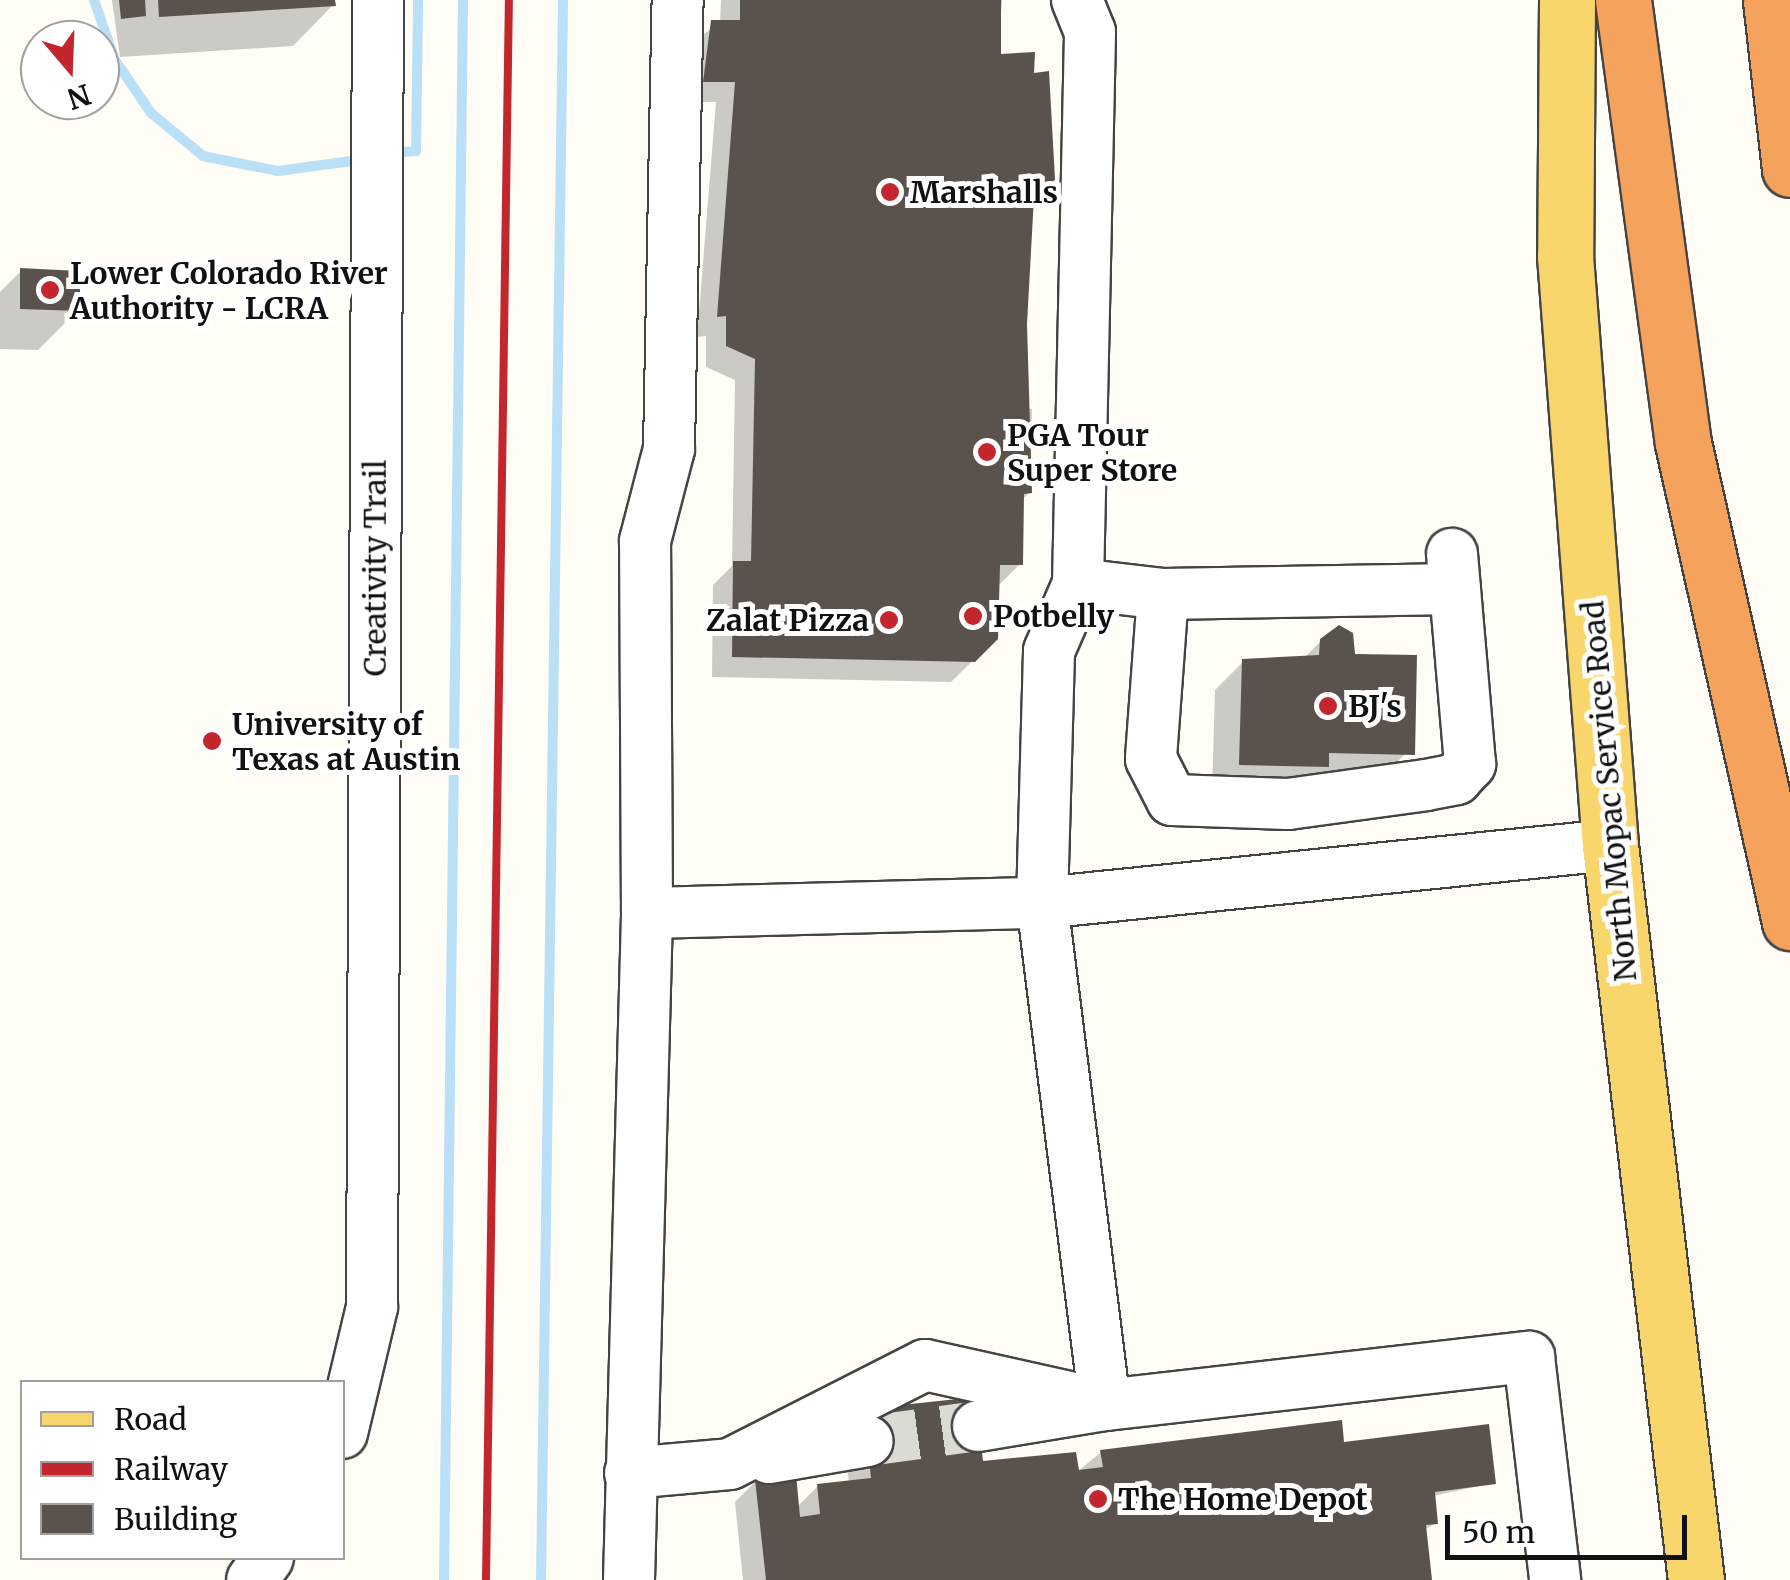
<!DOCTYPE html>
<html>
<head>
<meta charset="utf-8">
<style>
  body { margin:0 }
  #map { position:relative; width:1790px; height:1580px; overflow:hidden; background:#fffdf5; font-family:Merriweather,serif }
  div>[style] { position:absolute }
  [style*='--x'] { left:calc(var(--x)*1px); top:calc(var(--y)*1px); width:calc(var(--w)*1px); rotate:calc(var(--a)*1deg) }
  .shadow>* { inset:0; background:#0003 }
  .stream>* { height:10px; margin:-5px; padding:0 5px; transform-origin:5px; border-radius:5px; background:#b9e0f7 }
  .building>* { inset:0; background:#5a524d }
  .minor-tunnel>* { height:50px; margin-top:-25px; transform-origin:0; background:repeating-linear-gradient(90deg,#dbdad3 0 50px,transparent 0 75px) }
  .roads { filter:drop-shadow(2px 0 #444) drop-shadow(-2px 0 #444) drop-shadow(0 2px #444) drop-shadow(0 -2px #444) }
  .minor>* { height:50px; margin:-25px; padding:0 25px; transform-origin:25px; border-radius:25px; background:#fff }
  .major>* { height:55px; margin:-27.5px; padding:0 27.5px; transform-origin:27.5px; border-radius:27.5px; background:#f9d66b }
  .highway>* { height:55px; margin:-27.5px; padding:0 27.5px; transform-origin:27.5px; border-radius:27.5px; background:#f5a25d }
  .rail>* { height:8px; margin:-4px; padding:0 4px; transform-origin:4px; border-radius:4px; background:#c4262e }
  .dots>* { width:28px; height:28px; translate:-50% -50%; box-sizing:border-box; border:5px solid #fff; border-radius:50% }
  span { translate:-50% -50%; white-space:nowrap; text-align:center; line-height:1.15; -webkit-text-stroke:10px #fff; paint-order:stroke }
  .poi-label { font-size:30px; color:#111; font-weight:700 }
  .left { translate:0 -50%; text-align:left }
  .right { translate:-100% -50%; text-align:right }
  .street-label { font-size:30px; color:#111 }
  .legend { position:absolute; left:20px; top:1380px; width:325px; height:180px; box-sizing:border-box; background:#fff; border:2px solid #a0a0a0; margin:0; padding:12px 18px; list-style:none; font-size:30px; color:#111 }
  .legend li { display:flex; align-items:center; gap:20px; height:50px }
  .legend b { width:50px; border:2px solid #a0a0a0 }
  .north { position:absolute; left:20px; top:20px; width:100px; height:100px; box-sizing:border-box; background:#fff; border:2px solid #a0a0a0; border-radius:50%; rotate:161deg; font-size:28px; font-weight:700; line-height:40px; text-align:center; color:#111 }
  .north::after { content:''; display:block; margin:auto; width:35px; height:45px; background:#c4262e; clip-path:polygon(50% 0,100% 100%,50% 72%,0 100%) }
  .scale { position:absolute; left:1445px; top:1515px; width:242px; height:45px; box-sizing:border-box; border:5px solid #111; border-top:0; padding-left:12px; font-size:30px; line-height:35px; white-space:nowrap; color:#111; -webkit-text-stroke:8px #fff; paint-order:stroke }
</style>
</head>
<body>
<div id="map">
  <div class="shadow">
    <i style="clip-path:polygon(112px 0,333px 0,333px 5px,293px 46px,120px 57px)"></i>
    <i style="clip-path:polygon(721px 0,1002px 0,998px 56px,1044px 195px,1031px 208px,1023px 408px,1032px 409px,1030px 492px,1022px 500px,1020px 564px,999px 585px,996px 638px,951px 682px,712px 677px,713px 585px,732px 566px,735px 380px,706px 367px,706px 336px,697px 337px,716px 102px,683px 102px,691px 44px,720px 22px)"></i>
    <i style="clip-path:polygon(21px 271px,78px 310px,38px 350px,0 349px,0 292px)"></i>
    <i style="clip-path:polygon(1321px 641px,1352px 656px,1405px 754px,1377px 782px,1212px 792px,1215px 690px,1243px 662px,1304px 658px)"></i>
    <i style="clip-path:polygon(843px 1433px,981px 1464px,1076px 1473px,1101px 1452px,1342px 1444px,1493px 1483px,1433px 1496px,1436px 1523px,1424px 1530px,1430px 1580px,743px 1580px,735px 1502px,756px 1481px,797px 1507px,818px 1486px,849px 1483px)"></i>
  </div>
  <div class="stream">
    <i style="--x:94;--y:0;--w:64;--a:70.7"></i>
    <i style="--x:115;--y:60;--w:64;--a:55.8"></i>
    <i style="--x:151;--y:113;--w:67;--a:39.6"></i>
    <i style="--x:203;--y:156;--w:76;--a:11.3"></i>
    <i style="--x:278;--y:171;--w:74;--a:-7.8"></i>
    <i style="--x:404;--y:152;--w:12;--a:-5"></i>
    <i style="--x:416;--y:151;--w:151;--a:-89.2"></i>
    <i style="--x:444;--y:1580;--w:1580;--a:-89.31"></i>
    <i style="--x:541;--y:1580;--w:1580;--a:-89.2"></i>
  </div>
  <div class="building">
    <i style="clip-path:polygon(119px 0,145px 0,146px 16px,121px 19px)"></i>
    <i style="clip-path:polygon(158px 0,335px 0,336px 6px,159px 17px)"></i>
    <i style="clip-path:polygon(740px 0,1001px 0,1001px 54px,1035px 52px,1034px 73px,1049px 71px,1055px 179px,1046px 196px,1034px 197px,1027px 324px,1032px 493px,1024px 494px,1023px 565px,1000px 565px,998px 639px,975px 662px,732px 657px,733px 561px,751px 561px,755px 359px,726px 346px,726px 316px,717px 317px,735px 82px,703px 82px,711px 20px,740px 20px)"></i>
    <i style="clip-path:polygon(20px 268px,79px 271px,81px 311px,20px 309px)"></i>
    <i style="clip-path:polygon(1339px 625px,1353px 633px,1355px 654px,1417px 655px,1415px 755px,1329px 753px,1329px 767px,1239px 765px,1242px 659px,1319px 655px,1320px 639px)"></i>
    <i style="clip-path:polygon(976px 1397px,983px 1461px,1076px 1452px,1079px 1470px,1103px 1467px,1100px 1450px,1342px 1420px,1344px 1442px,1489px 1424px,1496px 1484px,1435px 1492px,1438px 1524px,1426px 1525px,1432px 1580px,766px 1580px,755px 1479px,796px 1474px,800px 1517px,820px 1514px,817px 1484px,871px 1478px,864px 1409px)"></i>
  </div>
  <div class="minor-tunnel">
    <i style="--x:868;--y:1441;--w:111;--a:-7.8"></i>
  </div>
  <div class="roads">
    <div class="minor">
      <i style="--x:1078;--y:584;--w:86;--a:6.7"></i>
      <i style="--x:1163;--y:594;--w:292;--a:-1"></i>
      <i style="--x:1163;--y:594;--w:165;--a:94.2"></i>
      <i style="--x:1151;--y:759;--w:46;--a:62.9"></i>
      <i style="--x:1172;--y:800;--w:116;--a:2"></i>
      <i style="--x:1288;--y:804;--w:139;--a:-7.8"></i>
      <i style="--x:1426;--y:785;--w:31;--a:-11"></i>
      <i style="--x:1456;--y:779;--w:21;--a:-47"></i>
      <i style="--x:1470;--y:764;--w:211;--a:-94.9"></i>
      <i style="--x:647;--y:913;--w:395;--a:-1.5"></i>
      <i style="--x:1042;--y:903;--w:571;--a:-5.83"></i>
      <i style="--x:978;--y:1426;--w:129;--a:-9.4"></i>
      <i style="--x:1105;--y:1405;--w:506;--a:-97.15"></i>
      <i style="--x:1042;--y:903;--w:252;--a:-88.4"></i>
      <i style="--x:1049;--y:651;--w:73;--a:-66.6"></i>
      <i style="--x:1078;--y:584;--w:552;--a:-88.75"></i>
      <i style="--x:1090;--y:32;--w:35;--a:-112"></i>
      <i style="--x:342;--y:1433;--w:130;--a:-76.6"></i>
      <i style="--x:372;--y:1307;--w:1307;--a:-89.74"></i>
      <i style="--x:769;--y:1458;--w:100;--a:-9.7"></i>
      <i style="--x:630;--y:1473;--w:100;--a:-5.1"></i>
      <i style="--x:730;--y:1464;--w:219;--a:-26.9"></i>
      <i style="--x:925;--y:1365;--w:184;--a:12.5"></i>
      <i style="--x:1105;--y:1405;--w:427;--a:-6.5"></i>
      <i style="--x:1529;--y:1357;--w:225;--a:83.3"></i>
      <i style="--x:252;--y:1580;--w:27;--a:-54"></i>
      <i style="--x:629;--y:1580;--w:667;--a:-88.45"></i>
      <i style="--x:647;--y:913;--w:372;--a:-90.3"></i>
      <i style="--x:645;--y:541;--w:95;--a:-75.4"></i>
      <i style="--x:669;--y:449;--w:449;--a:-88.9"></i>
    </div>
    <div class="major">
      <i style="--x:1567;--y:0;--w:256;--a:90.4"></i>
      <i style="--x:1565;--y:256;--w:591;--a:85.63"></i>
      <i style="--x:1610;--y:845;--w:740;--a:83.33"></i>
    </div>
    <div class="highway">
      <i style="--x:1623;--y:0;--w:447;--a:82.3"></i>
      <i style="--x:1683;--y:443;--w:491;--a:77.4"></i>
      <i style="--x:1771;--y:0;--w:170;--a:83.6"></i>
    </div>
  </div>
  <div class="rail">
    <i style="--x:486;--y:1580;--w:1580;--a:-89.17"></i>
  </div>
  <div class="dots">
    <i style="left:890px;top:192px;background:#c4262e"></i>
    <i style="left:50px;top:290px;background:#c4262e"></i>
    <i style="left:987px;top:452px;background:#c4262e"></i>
    <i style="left:973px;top:616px;background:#c4262e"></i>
    <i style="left:889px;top:620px;background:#c4262e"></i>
    <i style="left:1328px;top:706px;background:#c4262e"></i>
    <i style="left:212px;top:741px;background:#c4262e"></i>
    <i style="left:1098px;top:1499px;background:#c4262e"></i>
  </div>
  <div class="poi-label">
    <span class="left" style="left:910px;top:192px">Marshalls</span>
    <span class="left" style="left:70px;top:290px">Lower Colorado River<br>Authority - LCRA</span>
    <span class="left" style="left:1007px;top:452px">PGA Tour<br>Super Store</span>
    <span class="left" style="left:993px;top:616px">Potbelly</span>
    <span class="right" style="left:869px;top:620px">Zalat Pizza</span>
    <span class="left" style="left:1348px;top:706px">BJ's</span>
    <span class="left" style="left:232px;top:741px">University of<br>Texas at Austin</span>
    <span class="left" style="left:1118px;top:1499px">The Home Depot</span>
  </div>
  <div class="street-label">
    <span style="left:375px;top:568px;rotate:-90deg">Creativity Trail</span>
    <span style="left:1609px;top:791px;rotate:-95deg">North Mopac Service Road</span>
  </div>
  <ul class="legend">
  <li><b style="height:12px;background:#f9d66b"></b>Road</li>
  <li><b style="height:12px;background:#c4262e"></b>Railway</li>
  <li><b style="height:28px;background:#5a524d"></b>Building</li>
  </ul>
  <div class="north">N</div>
  <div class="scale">50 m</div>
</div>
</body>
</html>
